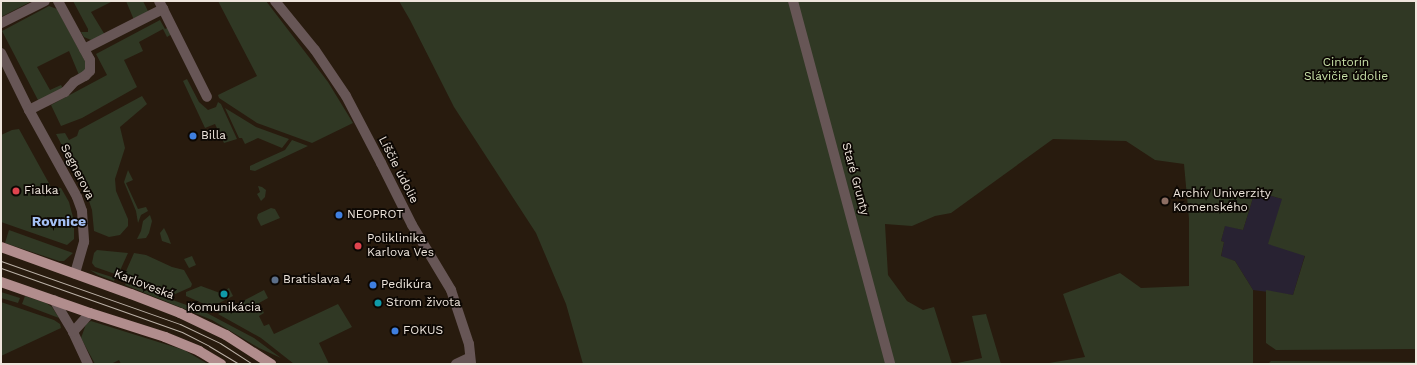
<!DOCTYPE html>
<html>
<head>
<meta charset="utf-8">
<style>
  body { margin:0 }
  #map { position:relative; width:1417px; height:365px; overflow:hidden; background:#281b0e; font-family:"Work Sans",sans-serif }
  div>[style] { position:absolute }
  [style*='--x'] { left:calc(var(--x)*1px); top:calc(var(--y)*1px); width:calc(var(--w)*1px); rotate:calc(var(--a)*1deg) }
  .industrial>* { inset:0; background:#282232 }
  .green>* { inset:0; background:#303824 }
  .minor>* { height:10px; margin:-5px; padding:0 5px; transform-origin:5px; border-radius:5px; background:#675656 }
  .major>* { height:10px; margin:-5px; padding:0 5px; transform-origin:5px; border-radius:5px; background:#b18d8d }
  .tram>* { height:1px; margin:-0.5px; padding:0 0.5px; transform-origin:0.5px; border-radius:0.5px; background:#bbb1a7 }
  .dots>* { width:11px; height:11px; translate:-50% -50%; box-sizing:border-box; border:2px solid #0c0703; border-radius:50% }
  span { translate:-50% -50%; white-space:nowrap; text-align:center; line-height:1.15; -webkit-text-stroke:3.5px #0c0703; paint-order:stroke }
  .park-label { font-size:12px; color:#c8e1a8 }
  .poi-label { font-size:12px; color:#eee5dc }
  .left { translate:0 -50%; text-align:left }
  .street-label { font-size:12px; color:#eee5dc }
  .quarter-label { font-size:14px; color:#a5c1f5; font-weight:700 }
  .frame { position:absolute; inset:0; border:2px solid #eee5dc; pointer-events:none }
</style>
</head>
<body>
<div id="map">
  <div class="industrial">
    <i style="clip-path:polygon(1255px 191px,1282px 199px,1305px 255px,1293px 295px,1253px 290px,1235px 261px,1221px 257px,1224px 242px,1221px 241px,1225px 225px,1243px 230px)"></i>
  </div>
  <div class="green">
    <i style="clip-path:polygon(1px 1px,32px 1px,1px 17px)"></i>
    <i style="clip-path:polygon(73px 1px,113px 1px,91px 12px,105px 35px,91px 40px,84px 37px,81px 32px,88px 32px,88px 29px)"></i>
    <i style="clip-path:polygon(126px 1px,143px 1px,148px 11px,152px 9px,153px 10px,134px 20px)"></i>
    <i style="clip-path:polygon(218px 1px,266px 1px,328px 82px,353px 123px,312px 143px,257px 123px,219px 98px,218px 95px,257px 76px)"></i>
    <i style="clip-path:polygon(399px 1px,1416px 1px,1416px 349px,1276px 350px,1266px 343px,1266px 290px,1293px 295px,1305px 256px,1268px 244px,1282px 199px,1255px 191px,1243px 230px,1225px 226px,1221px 241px,1224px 242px,1221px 256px,1235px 261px,1253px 290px,1253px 364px,1043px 364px,1085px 357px,1063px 294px,1120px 273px,1141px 288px,1189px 286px,1189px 219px,1184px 164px,1155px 160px,1126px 141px,1053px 139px,951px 213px,935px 216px,912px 226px,885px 224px,888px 275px,907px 301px,923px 310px,934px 307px,952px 364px,982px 358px,972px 316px,986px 314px,1001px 364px,583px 364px,566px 304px,536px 233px,454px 107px,410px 20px)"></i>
    <i style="clip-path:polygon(49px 6px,57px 9px,85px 61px,86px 69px,79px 75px,69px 51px,37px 67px,50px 90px,61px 85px,64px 90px,39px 102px,2px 31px)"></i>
    <i style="clip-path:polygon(160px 20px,165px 29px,169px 27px,172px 34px,167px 37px,163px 29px,139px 42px,143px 51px,124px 60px,137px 87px,82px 118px,61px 126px,51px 105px,107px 75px,96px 54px)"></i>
    <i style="clip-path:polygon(187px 79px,199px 102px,208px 110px,216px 107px,218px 102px,221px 104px,237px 139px,224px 143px,215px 124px,205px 128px,183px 81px)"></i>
    <i style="clip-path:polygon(142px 96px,147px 104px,120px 127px,125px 148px,115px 179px,116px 191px,128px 219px,128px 226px,120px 235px,109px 237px,94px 231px,92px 210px,86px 192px,56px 134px,65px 133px,69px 140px,77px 136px,79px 130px)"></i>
    <i style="clip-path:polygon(225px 108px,256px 127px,289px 139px,282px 148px,258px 138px,245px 144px,242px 138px,239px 138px)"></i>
    <i style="clip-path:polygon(19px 129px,51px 187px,61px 188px,69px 202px,74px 221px,74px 239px,67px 245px,1px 222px,1px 135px,12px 130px)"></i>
    <i style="clip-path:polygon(292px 140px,308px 146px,255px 171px,250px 170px,250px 166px,252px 165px,285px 150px)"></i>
    <i style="clip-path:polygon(128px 170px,133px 180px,126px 183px,138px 209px,146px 207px,148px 211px,141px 215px,138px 223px,136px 211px,124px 182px)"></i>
    <i style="clip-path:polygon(258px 186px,262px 187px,266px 190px,265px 197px,261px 201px,257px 194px,260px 192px)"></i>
    <i style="clip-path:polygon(271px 208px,275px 209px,280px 218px,261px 226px,257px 218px,258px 214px)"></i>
    <i style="clip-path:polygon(150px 215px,152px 221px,149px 233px,146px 238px,137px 239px,141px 231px,143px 221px)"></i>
    <i style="clip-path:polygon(164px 228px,168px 236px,171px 244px,162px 241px,160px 233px)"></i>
    <i style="clip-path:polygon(9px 230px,73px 253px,64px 261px,59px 261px,5px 243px)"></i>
    <i style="clip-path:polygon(97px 250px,128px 253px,118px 275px,95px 267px,92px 263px,94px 253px)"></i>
    <i style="clip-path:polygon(134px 253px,146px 255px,172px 267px,184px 270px,192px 284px,191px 287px,173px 295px,123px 278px)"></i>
    <i style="clip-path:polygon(192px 256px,196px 265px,189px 268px,184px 259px)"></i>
    <i style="clip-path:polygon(90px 270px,115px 278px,114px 281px,98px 275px)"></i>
    <i style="clip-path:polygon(126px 283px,203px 311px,254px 338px,281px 358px,259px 348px,212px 320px,125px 285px)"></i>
    <i style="clip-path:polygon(201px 286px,220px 293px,229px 288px,233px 296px,211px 307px,186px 296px,186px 292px)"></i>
    <i style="clip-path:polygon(264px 290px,268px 298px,259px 303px,264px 313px,259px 316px,264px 326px,269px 324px,274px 334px,338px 304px,352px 327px,319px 343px,329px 364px,294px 364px,261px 338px,218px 314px)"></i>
    <i style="clip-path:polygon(1px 292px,20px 298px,18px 303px,1px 298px)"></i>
    <i style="clip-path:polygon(25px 296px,46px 303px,52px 307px,59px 318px,22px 304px)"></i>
    <i style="clip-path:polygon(1px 302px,54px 320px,60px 324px,61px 328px,1px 356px)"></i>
    <i style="clip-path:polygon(91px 321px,184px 350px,208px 364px,121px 364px,119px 360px,111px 364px,95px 364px,81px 338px,86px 324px)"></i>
    <i style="clip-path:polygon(1271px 361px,1416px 362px,1416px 364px,1268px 364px)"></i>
  </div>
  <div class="minor">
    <i style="--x:159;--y:1;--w:107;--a:63.4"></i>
    <i style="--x:275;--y:1;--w:63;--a:50.8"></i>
    <i style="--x:315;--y:50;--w:55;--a:56"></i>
    <i style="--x:346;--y:96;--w:76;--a:62.4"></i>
    <i style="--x:381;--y:163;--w:69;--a:63.4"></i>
    <i style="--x:412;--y:225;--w:76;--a:59"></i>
    <i style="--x:451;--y:290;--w:57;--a:71.6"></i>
    <i style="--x:469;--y:344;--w:20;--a:84"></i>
    <i style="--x:793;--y:1;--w:376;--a:75"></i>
    <i style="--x:1;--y:23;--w:49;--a:-26.6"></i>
    <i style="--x:84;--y:49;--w:89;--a:-26.9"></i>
    <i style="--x:1;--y:53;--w:64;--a:63.8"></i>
    <i style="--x:29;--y:110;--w:99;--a:61.1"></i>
    <i style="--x:77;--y:197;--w:15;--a:70"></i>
    <i style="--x:82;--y:211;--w:31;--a:86"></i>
    <i style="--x:84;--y:242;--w:33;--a:106"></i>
    <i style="--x:29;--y:110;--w:40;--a:-26.6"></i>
    <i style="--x:65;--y:92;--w:13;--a:-48"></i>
    <i style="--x:74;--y:82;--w:13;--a:-29"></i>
    <i style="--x:85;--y:76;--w:7;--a:-45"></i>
    <i style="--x:90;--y:71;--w:11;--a:-90"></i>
    <i style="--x:90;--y:60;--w:67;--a:-118.5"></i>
    <i style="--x:54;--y:300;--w:37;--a:59"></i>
    <i style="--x:73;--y:332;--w:35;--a:65"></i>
    <i style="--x:73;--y:332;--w:25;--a:-48"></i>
    <i style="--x:456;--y:364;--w:14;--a:-25"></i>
  </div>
  <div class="major">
    <i style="--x:1;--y:247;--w:138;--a:19.9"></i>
    <i style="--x:131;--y:294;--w:53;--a:21.2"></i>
    <i style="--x:180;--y:313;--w:51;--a:25.6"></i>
    <i style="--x:226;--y:335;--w:54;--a:32.8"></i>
    <i style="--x:1;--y:282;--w:94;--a:19.2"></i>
    <i style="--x:90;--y:313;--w:79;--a:17.7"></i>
    <i style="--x:165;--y:337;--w:37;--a:22"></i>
    <i style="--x:199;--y:351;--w:26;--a:31"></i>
  </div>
  <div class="tram">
    <i style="--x:1;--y:261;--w:190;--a:19.4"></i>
    <i style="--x:180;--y:324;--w:44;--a:25.4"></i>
    <i style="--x:220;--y:343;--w:38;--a:33"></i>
    <i style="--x:1;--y:268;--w:192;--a:19.5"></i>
    <i style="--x:182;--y:332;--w:30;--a:27"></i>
    <i style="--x:209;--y:346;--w:35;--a:31"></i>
  </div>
  <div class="dots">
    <i style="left:193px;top:136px;background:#3f7fe0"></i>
    <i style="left:16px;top:191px;background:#e0444e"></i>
    <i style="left:1165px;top:201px;background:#8d6e63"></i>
    <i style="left:339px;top:215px;background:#3f7fe0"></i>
    <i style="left:358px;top:246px;background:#e0444e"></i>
    <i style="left:275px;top:280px;background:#5c6f8a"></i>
    <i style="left:373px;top:285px;background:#3f7fe0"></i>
    <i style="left:224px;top:294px;background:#0f9aa8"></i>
    <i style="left:378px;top:303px;background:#0f9aa8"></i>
    <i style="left:395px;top:331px;background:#3f7fe0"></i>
  </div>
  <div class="park-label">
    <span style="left:1346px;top:70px">Cintorín<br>Slávičie údolie</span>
  </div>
  <div class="poi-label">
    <span class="left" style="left:201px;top:136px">Billa</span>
    <span class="left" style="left:24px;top:191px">Fialka</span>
    <span class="left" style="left:1173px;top:201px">Archív Univerzity<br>Komenského</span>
    <span class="left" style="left:347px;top:215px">NEOPROT</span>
    <span class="left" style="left:367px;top:246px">Poliklinika<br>Karlova Ves</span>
    <span class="left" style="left:283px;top:280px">Bratislava 4</span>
    <span class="left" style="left:381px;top:285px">Pedikúra</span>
    <span class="left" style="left:386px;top:303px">Strom života</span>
    <span style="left:224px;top:308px">Komunikácia</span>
    <span class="left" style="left:403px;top:331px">FOKUS</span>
  </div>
  <div class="street-label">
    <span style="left:398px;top:170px;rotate:63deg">Líščie údolie</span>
    <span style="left:77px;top:172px;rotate:63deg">Segnerova</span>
    <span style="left:855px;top:179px;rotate:75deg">Staré Grunty</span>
    <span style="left:144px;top:285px;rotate:21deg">Karloveská</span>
  </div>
  <div class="quarter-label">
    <span style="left:59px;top:221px">Rovnice</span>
  </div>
  <div class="frame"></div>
</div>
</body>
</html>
